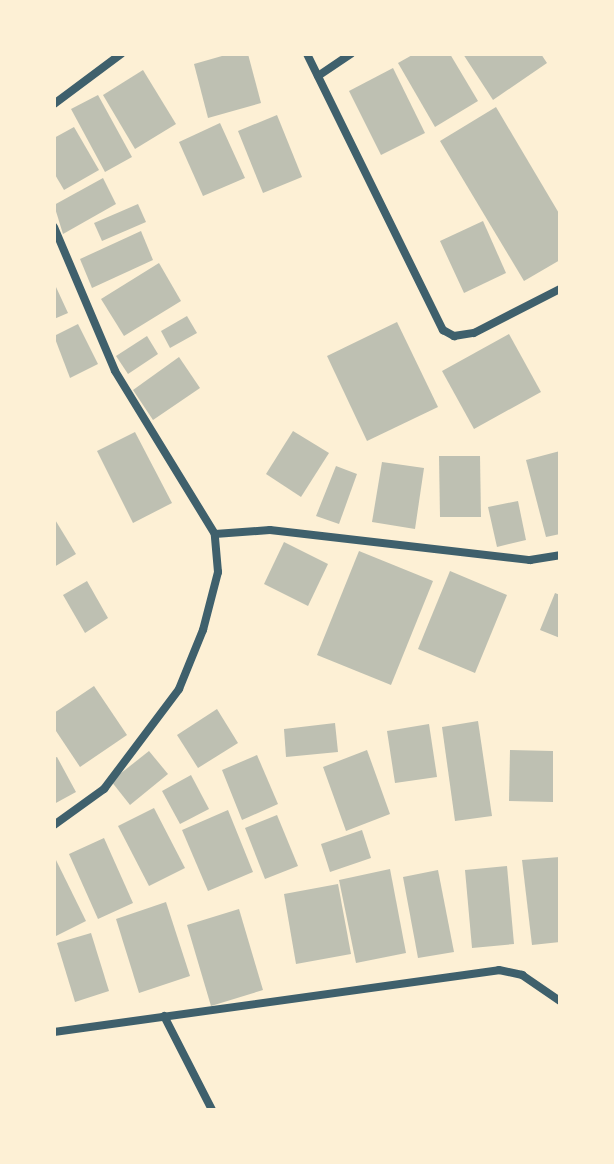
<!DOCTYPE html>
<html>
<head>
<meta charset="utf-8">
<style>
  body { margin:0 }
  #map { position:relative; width:614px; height:1164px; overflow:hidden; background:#fdf0d5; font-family:"Libre Baskerville",serif }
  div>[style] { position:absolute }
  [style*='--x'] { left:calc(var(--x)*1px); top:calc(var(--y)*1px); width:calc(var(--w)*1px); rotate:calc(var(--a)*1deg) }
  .building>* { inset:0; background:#bec0b2 }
  .minor>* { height:8px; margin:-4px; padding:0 4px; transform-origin:4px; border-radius:4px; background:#3f606c }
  span { translate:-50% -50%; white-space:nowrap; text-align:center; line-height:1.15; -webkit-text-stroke:6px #fdf0d5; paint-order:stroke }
  .frame { position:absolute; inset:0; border:56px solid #fdf0d5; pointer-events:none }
</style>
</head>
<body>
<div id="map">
  <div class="building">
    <i style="clip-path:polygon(229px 54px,248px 54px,261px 103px,208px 118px,194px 64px)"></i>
    <i style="clip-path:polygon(414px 54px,450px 54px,478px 101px,435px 127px,398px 63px)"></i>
    <i style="clip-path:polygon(463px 54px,541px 54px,547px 63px,493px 100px)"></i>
    <i style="clip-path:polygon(393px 68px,425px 133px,381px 155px,349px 91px)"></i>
    <i style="clip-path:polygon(143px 70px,176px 124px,135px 149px,103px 95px)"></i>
    <i style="clip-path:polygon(98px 95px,132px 157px,105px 172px,71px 109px)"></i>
    <i style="clip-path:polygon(496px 107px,560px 215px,560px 260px,524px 281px,440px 141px)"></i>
    <i style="clip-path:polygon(277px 115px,302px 177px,263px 193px,238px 131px)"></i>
    <i style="clip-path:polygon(220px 123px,245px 178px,203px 196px,179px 142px)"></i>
    <i style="clip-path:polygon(74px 127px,99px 170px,64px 190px,54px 173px,54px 138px)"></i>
    <i style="clip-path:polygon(103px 178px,116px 204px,63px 234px,54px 205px)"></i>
    <i style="clip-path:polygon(138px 204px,146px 222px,102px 241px,94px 223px)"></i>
    <i style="clip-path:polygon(483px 221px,506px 273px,464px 293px,440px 241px)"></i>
    <i style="clip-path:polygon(141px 231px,153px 260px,92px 288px,80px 259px)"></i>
    <i style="clip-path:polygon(159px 263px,181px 301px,124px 336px,101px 299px)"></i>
    <i style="clip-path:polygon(56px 287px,68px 313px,54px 319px,54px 288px)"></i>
    <i style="clip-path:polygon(187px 316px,197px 333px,170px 348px,161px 331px)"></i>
    <i style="clip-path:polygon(397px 322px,438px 407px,367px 441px,327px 356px)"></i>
    <i style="clip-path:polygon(78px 324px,98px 364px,70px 378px,54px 336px)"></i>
    <i style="clip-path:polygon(509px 334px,541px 392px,474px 429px,442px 371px)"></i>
    <i style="clip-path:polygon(147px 336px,158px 354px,128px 374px,116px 356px)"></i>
    <i style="clip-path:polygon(179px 357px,200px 388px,153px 420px,133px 390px)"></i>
    <i style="clip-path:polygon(293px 431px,329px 453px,301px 497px,266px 474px)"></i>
    <i style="clip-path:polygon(135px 432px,172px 503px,133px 523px,97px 451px)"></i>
    <i style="clip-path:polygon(560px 451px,560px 534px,546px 537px,526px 460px)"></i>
    <i style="clip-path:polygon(439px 456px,480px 456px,481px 517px,440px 517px)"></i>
    <i style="clip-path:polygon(382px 462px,424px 468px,415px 529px,372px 522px)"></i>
    <i style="clip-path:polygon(336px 466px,357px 474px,339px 524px,316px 516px)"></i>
    <i style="clip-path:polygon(518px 501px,526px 540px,497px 547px,488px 507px)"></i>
    <i style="clip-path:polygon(54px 518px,76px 554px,54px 567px)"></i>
    <i style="clip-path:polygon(284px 542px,328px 564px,308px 606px,264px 584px)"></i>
    <i style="clip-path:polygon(359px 551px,433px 581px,391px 685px,317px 655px)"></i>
    <i style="clip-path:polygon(450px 571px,507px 595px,475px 673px,418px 649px)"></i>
    <i style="clip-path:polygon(87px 581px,108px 618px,85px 633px,63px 595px)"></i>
    <i style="clip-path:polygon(555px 593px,560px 595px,560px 638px,540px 630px)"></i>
    <i style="clip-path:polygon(94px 686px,127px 735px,80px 767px,54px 728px,54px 713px)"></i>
    <i style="clip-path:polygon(217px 709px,238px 743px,198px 768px,177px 735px)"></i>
    <i style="clip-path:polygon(478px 721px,492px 816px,455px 821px,442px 727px)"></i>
    <i style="clip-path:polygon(335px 723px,338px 752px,286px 757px,284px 729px)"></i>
    <i style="clip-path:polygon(429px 724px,437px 777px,395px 783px,387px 731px)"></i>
    <i style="clip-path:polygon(367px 750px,390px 814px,346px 831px,323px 767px)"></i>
    <i style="clip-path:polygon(510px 750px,553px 751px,553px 802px,509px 801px)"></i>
    <i style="clip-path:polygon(149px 751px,168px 774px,130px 805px,111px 781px)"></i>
    <i style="clip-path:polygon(257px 755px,278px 804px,242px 820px,222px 770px)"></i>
    <i style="clip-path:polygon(57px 757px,76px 792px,54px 804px,54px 758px)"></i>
    <i style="clip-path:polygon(191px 775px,209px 809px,180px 824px,162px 791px)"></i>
    <i style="clip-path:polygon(154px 808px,185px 868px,149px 886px,118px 826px)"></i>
    <i style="clip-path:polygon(228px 810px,253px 872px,208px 891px,182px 830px)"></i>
    <i style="clip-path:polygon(277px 815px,298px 866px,265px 879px,245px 828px)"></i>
    <i style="clip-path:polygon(362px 830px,371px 858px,330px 872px,321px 844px)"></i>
    <i style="clip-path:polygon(104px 838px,133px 903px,98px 919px,69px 854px)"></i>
    <i style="clip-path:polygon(54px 856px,86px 921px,54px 937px)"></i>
    <i style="clip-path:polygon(560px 857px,560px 942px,532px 945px,522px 860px)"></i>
    <i style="clip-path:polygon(507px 866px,514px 944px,472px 948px,465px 870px)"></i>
    <i style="clip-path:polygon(390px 869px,406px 953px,356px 963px,339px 880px)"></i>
    <i style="clip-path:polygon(438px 870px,454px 952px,418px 958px,403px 877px)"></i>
    <i style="clip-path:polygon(338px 884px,351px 954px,296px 964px,284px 894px)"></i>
    <i style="clip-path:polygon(166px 902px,190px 976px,139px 993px,116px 919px)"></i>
    <i style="clip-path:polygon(239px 909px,263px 990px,211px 1006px,187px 925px)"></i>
    <i style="clip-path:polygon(91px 933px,109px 991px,75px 1002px,57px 943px)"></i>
  </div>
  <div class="minor">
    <i style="--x:307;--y:54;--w:308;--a:63.8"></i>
    <i style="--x:443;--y:330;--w:13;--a:29"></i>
    <i style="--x:454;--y:336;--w:20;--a:-9"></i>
    <i style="--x:474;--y:333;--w:97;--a:-27.1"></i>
    <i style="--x:318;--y:76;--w:40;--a:-34"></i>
    <i style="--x:54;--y:104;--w:84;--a:-36.7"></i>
    <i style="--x:54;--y:227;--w:156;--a:67"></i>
    <i style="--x:115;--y:371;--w:191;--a:58.5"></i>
    <i style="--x:215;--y:534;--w:55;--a:-4.2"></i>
    <i style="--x:270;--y:530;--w:262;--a:6.6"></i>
    <i style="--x:530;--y:560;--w:30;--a:-9"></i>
    <i style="--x:54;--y:825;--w:62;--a:-35.8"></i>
    <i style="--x:104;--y:789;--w:125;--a:-53.1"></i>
    <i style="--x:179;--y:689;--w:64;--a:-67.9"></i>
    <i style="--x:203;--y:630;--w:60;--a:-75.5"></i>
    <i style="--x:218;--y:572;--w:38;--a:-95"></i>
    <i style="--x:164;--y:1016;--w:106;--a:62.9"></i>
    <i style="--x:54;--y:1032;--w:449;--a:-7.9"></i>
    <i style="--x:499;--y:970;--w:24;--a:12"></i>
    <i style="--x:522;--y:975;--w:46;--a:34.4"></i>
  </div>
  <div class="frame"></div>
</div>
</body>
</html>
